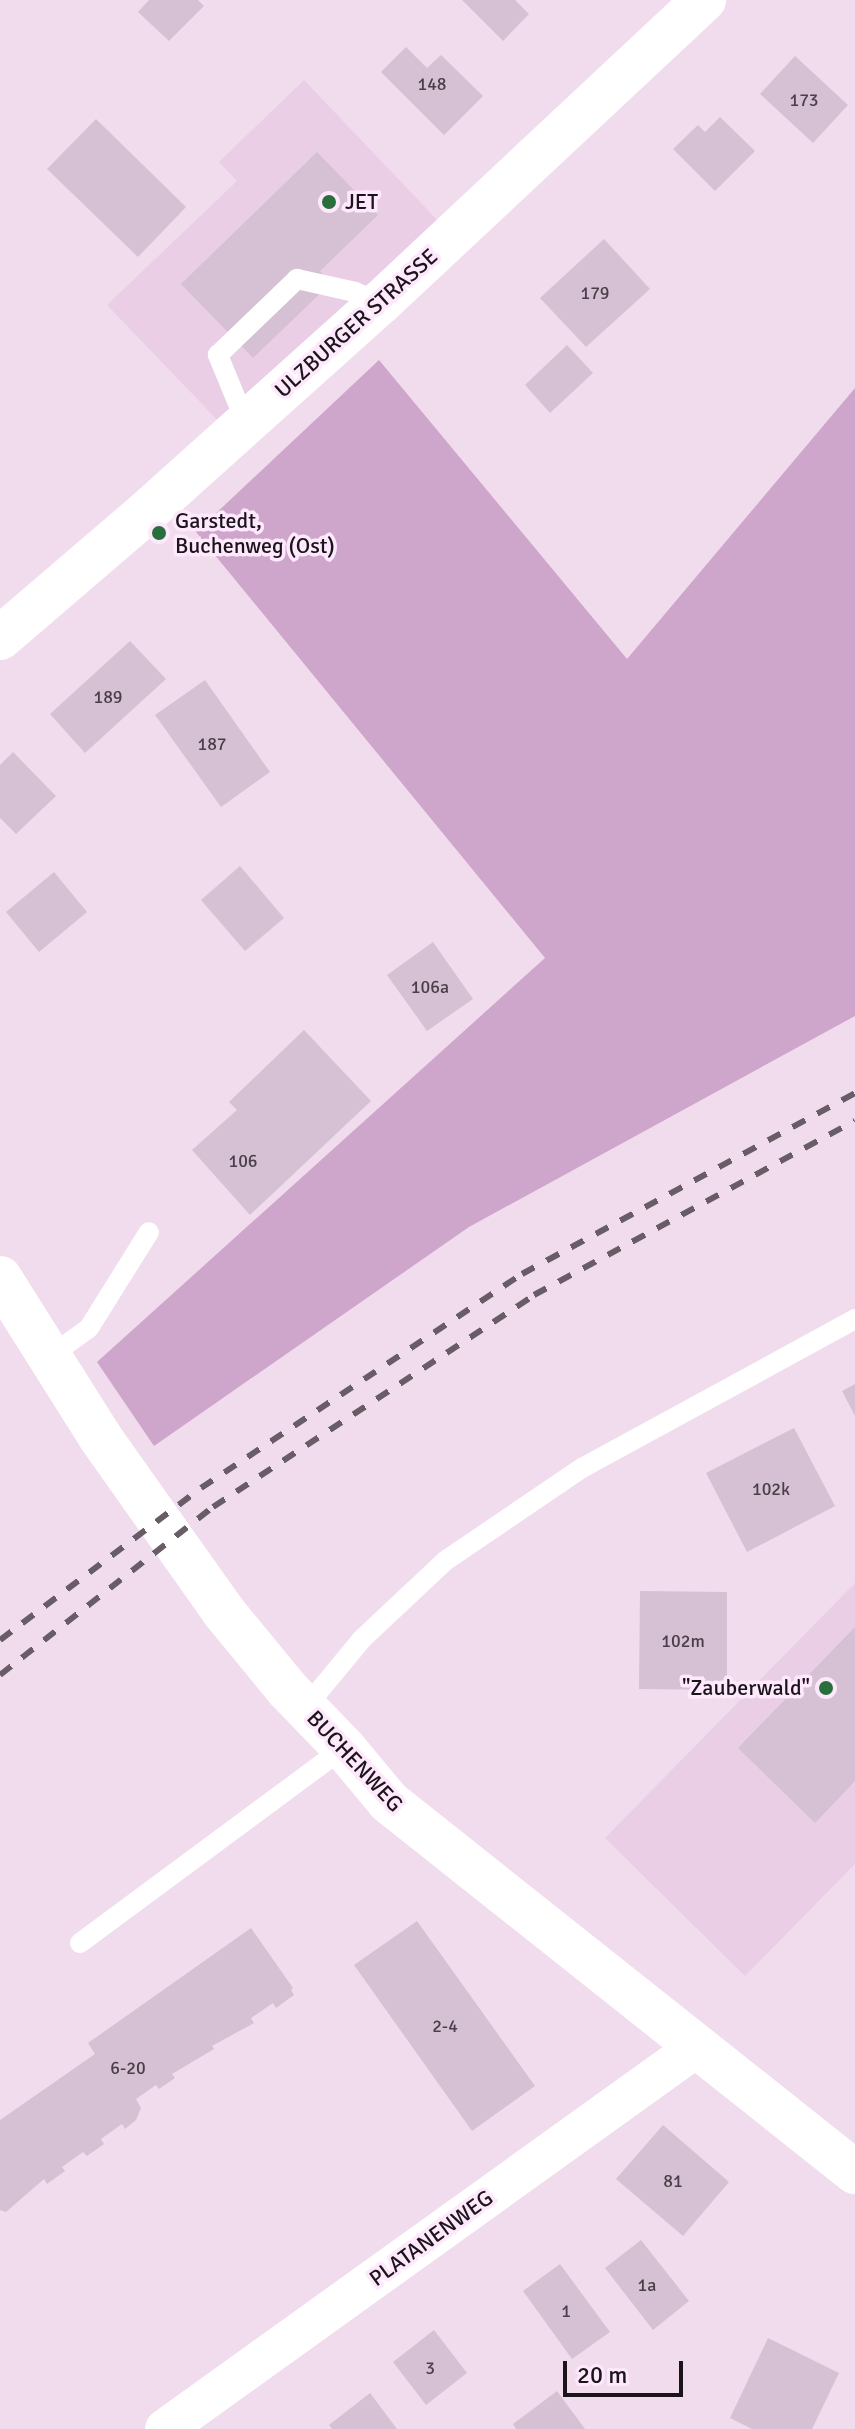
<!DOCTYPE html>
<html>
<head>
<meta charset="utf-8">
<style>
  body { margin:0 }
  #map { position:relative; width:855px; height:2429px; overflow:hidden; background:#f1dcee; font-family:Signika,sans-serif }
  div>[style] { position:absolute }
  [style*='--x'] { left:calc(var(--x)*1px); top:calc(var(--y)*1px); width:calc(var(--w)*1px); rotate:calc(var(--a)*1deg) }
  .built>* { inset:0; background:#e9cee6 }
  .green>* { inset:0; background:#cfa6cb }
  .building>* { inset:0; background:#d5c1d3 }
  .lane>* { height:20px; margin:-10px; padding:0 10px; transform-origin:10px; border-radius:10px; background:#fff }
  .street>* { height:40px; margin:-20px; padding:0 20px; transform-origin:20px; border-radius:20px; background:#fff }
  .secondary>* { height:44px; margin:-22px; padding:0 22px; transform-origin:22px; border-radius:22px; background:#fff }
  .rail>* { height:6px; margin-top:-3px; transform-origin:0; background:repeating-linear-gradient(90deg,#685c67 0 14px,transparent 0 28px) }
  .dots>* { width:22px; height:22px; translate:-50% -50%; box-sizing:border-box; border:4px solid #fee9fc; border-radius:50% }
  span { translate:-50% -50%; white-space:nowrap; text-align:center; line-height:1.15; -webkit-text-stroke:7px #fee9fc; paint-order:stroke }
  .number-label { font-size:18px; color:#4a3f49 }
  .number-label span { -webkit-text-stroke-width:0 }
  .poi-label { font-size:22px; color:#1b141b }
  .left { translate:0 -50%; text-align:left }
  .right { translate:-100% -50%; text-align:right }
  .street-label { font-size:22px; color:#1b141b }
  .scale { position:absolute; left:563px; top:2361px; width:120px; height:36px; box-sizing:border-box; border:4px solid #1b141b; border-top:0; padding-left:10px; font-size:24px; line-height:28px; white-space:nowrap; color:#1b141b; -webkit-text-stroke:6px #fee9fc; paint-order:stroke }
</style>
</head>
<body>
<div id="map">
  <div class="built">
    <i style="clip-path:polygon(304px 80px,442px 225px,227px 430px,107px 305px,237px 181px,219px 162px)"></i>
    <i style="clip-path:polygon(855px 1583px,855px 1864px,745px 1976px,605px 1838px)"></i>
  </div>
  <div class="green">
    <i style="clip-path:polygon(379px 360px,627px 659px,855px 388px,855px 1016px,469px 1227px,154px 1446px,97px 1362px,545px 958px,196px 532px)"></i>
  </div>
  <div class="building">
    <i style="clip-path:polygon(149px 0,198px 0,204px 6px,169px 41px,138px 12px)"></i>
    <i style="clip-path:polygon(462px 0,515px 0,529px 14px,503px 41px)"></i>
    <i style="clip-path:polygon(406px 47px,427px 68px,441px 55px,483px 96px,444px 135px,381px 72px)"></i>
    <i style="clip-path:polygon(795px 56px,848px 105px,813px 143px,760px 94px)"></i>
    <i style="clip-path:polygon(720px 117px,755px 151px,715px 191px,673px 149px,698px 125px,705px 132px)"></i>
    <i style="clip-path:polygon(96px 119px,186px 207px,138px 257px,47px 169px)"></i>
    <i style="clip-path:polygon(317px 152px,378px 215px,320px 271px,331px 283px,253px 358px,181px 284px)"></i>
    <i style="clip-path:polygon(604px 239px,650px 289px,586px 347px,540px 298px)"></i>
    <i style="clip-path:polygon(567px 345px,593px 373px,550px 413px,525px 385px)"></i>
    <i style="clip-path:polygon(130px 641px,166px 679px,85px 753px,50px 714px)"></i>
    <i style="clip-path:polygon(205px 680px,270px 772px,221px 807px,155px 715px)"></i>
    <i style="clip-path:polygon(13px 752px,56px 796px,16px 834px,0 818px,0 765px)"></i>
    <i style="clip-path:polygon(240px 866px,284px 918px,245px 951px,201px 900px)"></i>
    <i style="clip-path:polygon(54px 872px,87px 912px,39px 952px,6px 912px)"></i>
    <i style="clip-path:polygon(433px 942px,473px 999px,427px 1031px,387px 975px)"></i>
    <i style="clip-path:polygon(304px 1030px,371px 1101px,250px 1215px,192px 1150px,237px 1110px,229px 1102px)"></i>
    <i style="clip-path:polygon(855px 1384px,855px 1416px,842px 1391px)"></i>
    <i style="clip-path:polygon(794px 1428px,835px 1506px,747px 1552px,706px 1473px)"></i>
    <i style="clip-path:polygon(640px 1591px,727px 1592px,727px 1690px,639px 1689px)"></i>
    <i style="clip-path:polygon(855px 1627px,855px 1781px,815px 1823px,738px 1748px)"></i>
    <i style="clip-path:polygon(417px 1921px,535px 2086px,472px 2131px,354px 1965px)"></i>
    <i style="clip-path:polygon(251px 1928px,293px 1988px,291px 1990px,294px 1995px,276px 2008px,273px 2003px,251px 2018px,254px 2023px,212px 2046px,214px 2049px,172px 2074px,175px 2078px,159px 2089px,156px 2085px,136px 2099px,141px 2108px,136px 2120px,125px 2129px,122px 2124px,101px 2139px,104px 2144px,87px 2156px,83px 2152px,62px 2167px,65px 2171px,47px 2184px,44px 2179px,6px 2212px,0 2210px,0 2120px,95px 2054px,88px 2043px)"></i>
    <i style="clip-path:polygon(663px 2125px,729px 2182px,683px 2236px,616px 2179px)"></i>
    <i style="clip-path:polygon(641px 2240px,689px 2301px,653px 2330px,605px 2268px)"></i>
    <i style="clip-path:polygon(560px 2264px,610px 2332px,572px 2359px,523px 2291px)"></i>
    <i style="clip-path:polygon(434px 2330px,467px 2373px,426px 2405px,393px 2362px)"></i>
    <i style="clip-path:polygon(768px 2338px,839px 2373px,812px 2429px,752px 2429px,730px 2418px)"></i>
    <i style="clip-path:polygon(557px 2391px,585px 2429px,516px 2429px,513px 2424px)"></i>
    <i style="clip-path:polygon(370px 2393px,397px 2429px,332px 2429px,329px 2425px)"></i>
  </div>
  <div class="lane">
    <i style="--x:246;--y:423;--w:74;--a:-112.4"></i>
    <i style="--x:218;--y:355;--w:110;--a:-43.9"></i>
    <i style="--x:297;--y:279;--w:59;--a:12.6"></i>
    <i style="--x:355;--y:292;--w:27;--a:24"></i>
    <i style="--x:49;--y:1357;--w:49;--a:-35.9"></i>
    <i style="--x:89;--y:1328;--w:113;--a:-58"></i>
    <i style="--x:305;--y:1708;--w:89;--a:-50.4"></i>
    <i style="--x:362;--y:1639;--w:114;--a:-43.2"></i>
    <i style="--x:445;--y:1561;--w:166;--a:-34.2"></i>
    <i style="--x:582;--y:1468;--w:311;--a:-28.6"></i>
    <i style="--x:80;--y:1943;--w:328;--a:-36.5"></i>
  </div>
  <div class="street">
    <i style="--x:165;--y:2429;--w:655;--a:-35.68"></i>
  </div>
  <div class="secondary">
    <i style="--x:0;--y:638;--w:183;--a:-40.6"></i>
    <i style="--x:139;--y:519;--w:324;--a:-41.9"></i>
    <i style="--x:380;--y:303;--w:444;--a:-43.1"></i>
    <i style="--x:0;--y:1278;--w:188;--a:57.8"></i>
    <i style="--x:100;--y:1437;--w:213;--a:54.7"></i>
    <i style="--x:223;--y:1611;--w:101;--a:50.6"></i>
    <i style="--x:287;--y:1689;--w:82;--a:46"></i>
    <i style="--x:344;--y:1748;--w:70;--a:50.2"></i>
    <i style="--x:389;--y:1802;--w:595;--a:38.45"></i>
  </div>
  <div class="rail">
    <i style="--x:0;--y:1640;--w:252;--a:-37.1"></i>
    <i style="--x:201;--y:1488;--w:386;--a:-33.7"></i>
    <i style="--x:522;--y:1274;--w:379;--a:-28.5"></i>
    <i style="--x:0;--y:1675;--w:271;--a:-38.3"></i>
    <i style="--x:213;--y:1507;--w:385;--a:-33.4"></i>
    <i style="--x:534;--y:1295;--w:365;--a:-28.5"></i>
  </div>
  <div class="dots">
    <i style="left:329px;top:202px;background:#286f3c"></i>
    <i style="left:159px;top:533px;background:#286f3c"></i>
    <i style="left:826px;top:1688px;background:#286f3c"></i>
  </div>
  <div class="number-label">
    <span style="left:432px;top:84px">148</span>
    <span style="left:804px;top:100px">173</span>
    <span style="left:595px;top:293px">179</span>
    <span style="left:108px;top:697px">189</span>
    <span style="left:212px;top:744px">187</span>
    <span style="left:430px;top:987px">106a</span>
    <span style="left:243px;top:1161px">106</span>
    <span style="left:771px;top:1489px">102k</span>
    <span style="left:683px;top:1641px">102m</span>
    <span style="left:445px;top:2026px">2-4</span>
    <span style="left:128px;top:2068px">6-20</span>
    <span style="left:673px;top:2181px">81</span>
    <span style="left:647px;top:2285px">1a</span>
    <span style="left:566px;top:2311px">1</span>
    <span style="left:430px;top:2368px">3</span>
  </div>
  <div class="poi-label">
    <span class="left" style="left:345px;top:202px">JET</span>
    <span class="left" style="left:175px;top:533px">Garstedt,<br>Buchenweg (Ost)</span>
    <span class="right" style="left:810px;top:1688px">"Zauberwald"</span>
  </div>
  <div class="street-label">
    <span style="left:356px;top:323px;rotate:-42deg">ULZBURGER STRASSE</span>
    <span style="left:355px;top:1761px;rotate:47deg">BUCHENWEG</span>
    <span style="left:431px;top:2238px;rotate:-36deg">PLATANENWEG</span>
  </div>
  <div class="scale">20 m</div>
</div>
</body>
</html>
